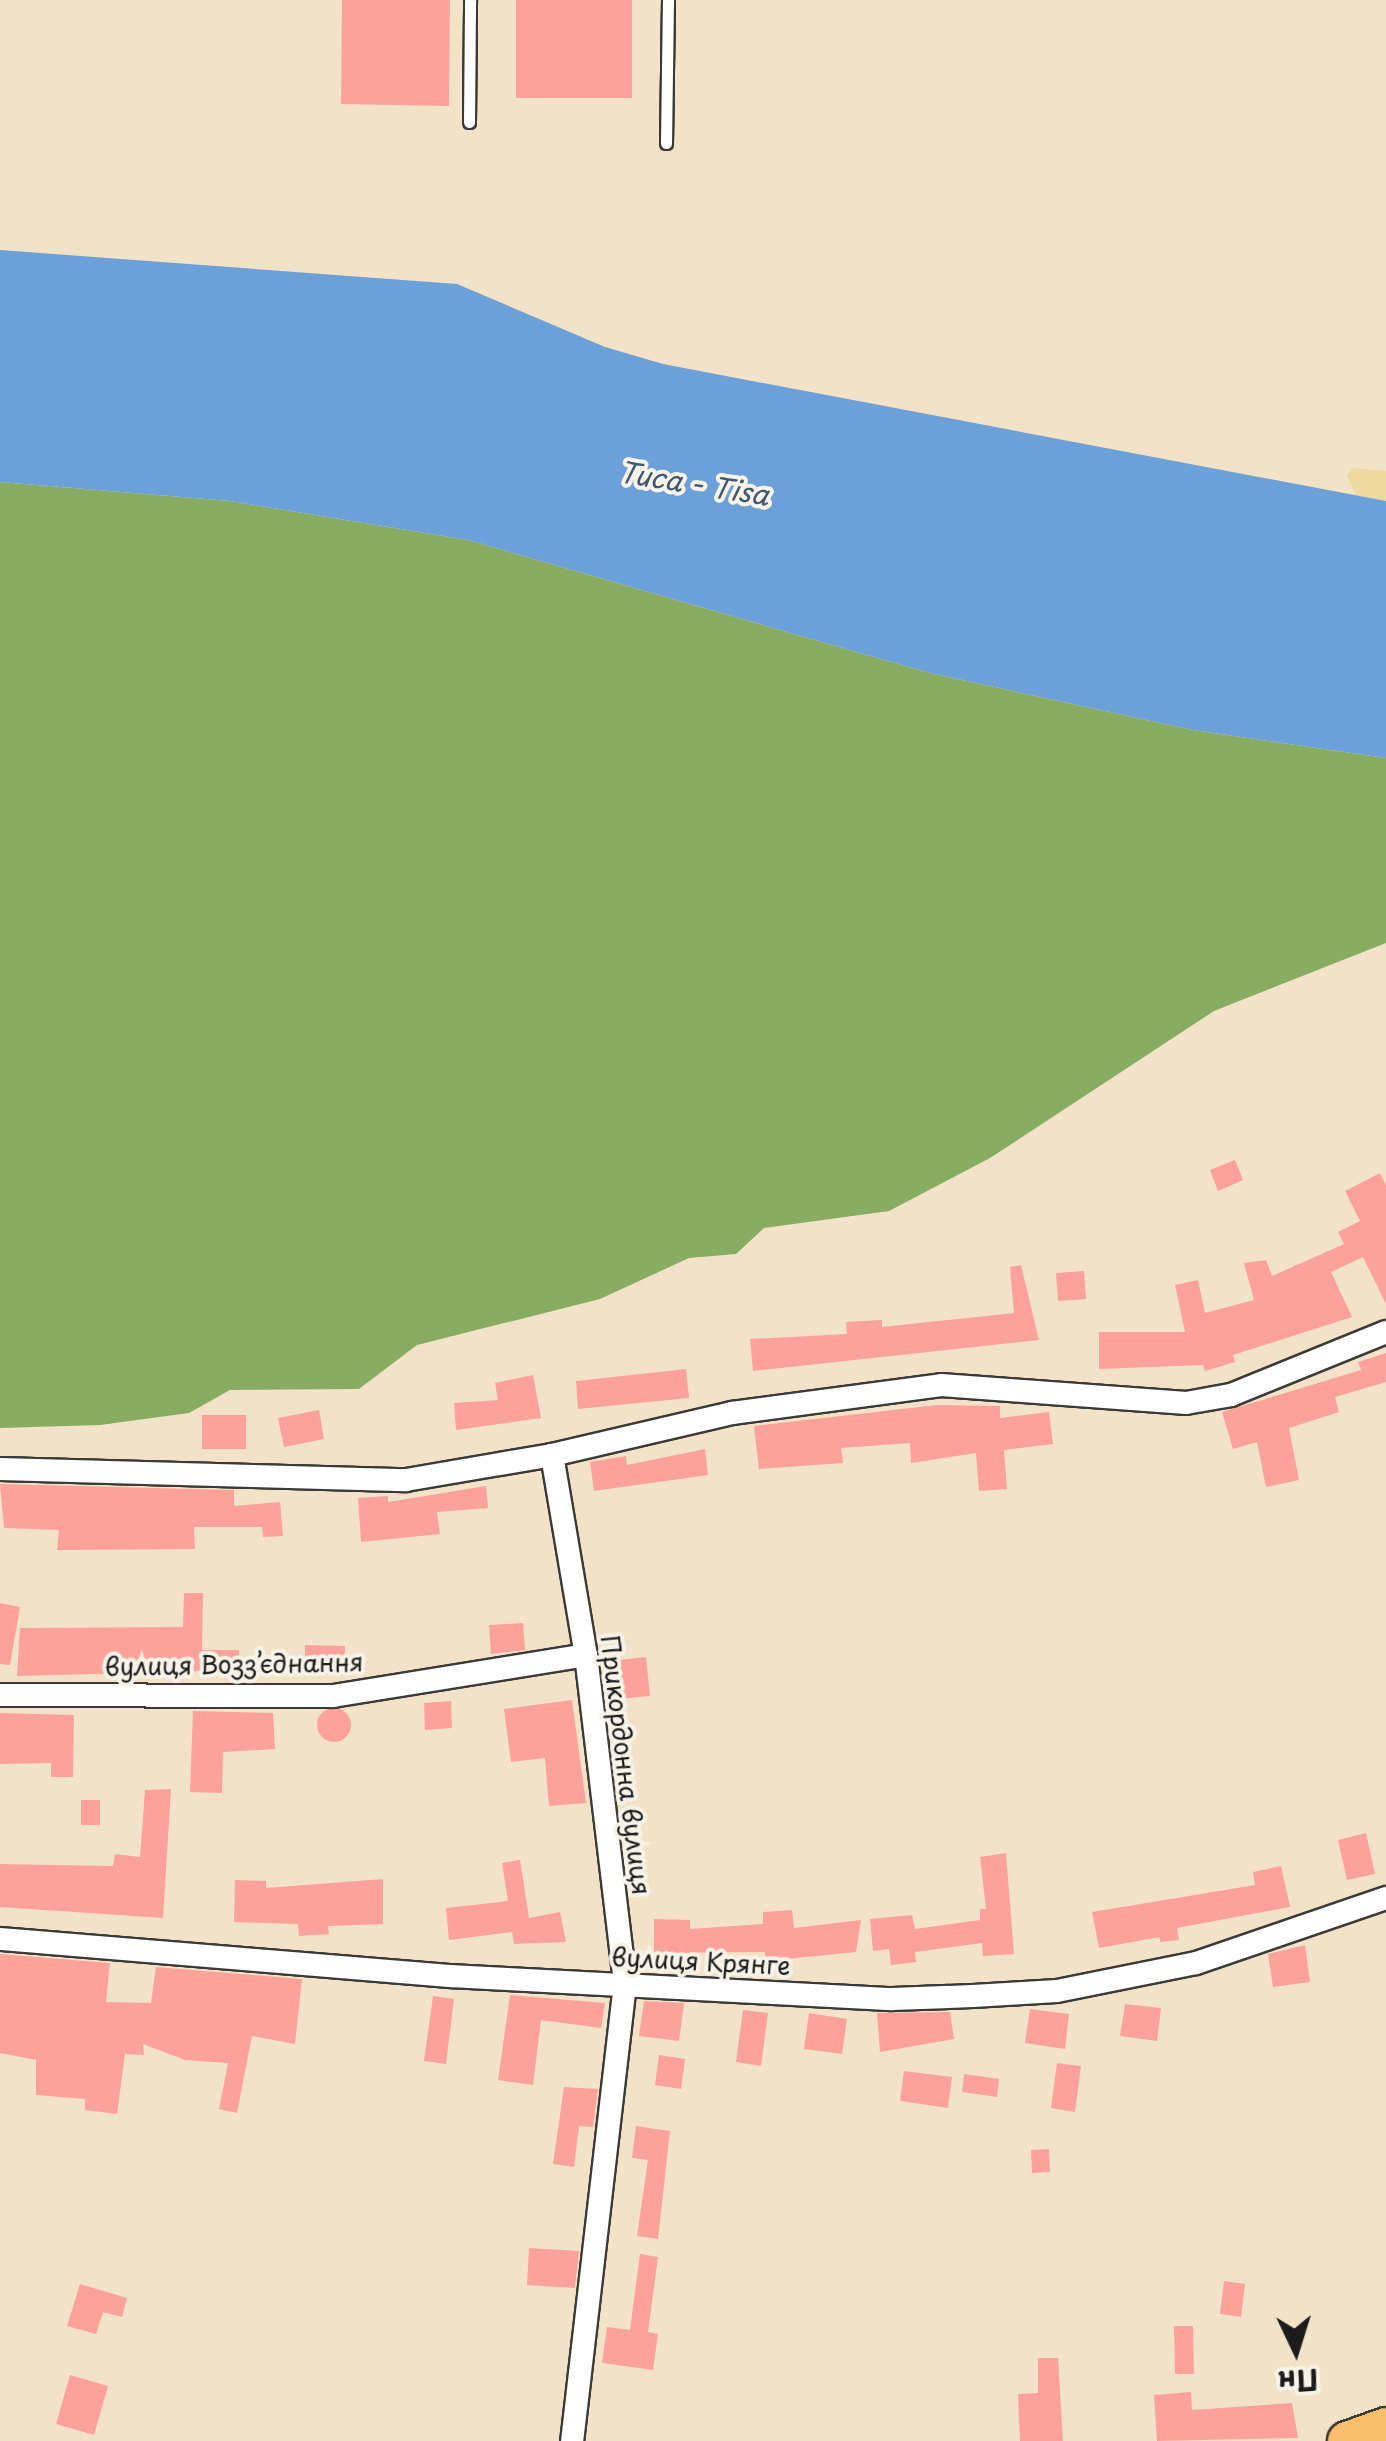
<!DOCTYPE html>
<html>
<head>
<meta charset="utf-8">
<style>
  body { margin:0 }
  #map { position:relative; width:1386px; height:2441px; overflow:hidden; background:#f2e2c7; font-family:"Playpen Sans",sans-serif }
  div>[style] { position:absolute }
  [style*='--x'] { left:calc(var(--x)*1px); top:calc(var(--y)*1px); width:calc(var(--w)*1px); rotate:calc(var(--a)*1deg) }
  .forest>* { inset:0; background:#88ac61 }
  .sand>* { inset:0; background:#eeda9e }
  .water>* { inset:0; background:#6ca0d8 }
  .building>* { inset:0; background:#fda29a }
  .round { border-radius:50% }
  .roads { filter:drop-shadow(2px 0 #3c3a36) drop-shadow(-2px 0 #3c3a36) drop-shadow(0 2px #3c3a36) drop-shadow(0 -2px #3c3a36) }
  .service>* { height:11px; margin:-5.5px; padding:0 5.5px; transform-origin:5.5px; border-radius:5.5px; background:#fff }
  .minor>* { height:22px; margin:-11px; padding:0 11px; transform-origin:11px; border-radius:11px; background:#fff }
  .primary>* { height:38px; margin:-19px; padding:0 19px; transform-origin:19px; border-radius:19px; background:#f9bf6c }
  span { translate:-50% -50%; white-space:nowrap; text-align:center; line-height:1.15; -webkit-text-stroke:8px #f7f3e8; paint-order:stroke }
  .street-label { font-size:25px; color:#1c1c1c }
  .water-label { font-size:28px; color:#405771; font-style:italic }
  .north { position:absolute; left:1246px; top:2301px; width:100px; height:100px; -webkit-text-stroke:8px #f7f3e8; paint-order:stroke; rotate:176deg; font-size:28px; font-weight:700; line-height:40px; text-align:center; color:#1c1c1c }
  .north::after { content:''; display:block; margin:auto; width:35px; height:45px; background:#1c1c1c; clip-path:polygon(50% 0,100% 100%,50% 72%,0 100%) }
</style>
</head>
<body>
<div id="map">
  <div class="forest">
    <i style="clip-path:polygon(0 482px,230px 501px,468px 540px,930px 673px,1193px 730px,1386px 758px,1386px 943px,1214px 1011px,990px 1158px,889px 1211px,764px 1228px,736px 1254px,689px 1258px,600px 1299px,417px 1345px,359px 1389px,230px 1390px,189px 1413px,100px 1425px,0 1428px)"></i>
  </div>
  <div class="sand">
    <i style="clip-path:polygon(1352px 468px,1386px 471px,1386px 501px,1356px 495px,1347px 476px)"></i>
  </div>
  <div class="water">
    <i style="clip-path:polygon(0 250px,457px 284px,605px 347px,663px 364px,1386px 501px,1386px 758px,1193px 730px,930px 673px,468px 540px,230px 501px,0 482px)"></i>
  </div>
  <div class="building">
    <i style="clip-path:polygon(342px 0,450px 0,449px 106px,341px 104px)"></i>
    <i style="clip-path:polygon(516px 0,632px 0,632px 98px,516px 98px)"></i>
    <i style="clip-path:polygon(1235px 1160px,1243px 1180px,1218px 1191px,1210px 1170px)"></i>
    <i style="clip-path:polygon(1380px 1173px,1386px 1185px,1386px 1304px,1363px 1257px,1331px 1272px,1352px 1317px,1233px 1355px,1235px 1362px,1205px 1371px,1203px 1365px,1099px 1369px,1099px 1332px,1185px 1332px,1175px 1285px,1198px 1280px,1205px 1313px,1254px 1300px,1244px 1263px,1266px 1260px,1272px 1276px,1344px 1244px,1338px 1232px,1360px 1221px,1345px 1191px)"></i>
    <i style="clip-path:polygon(1021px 1265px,1039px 1340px,753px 1371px,750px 1339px,847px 1334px,846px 1322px,882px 1320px,882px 1327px,1014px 1313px,1010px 1267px)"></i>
    <i style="clip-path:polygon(1084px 1271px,1086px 1299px,1058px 1301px,1056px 1273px)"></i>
    <i style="clip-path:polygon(1386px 1353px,1386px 1382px,1335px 1397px,1339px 1412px,1289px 1428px,1299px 1480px,1266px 1487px,1257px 1442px,1233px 1449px,1222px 1412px,1361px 1370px,1358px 1362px)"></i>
    <i style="clip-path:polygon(686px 1369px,689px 1398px,578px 1409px,576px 1381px)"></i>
    <i style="clip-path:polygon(533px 1375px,541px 1418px,456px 1430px,454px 1403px,498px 1400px,495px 1383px)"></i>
    <i style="clip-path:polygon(937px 1405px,1000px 1406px,1000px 1418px,1049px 1412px,1053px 1444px,1004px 1450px,1007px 1489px,979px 1491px,976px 1453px,911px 1463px,910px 1443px,841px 1448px,843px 1463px,759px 1469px,754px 1426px)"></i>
    <i style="clip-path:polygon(319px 1410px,324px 1439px,284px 1447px,278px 1418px)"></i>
    <i style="clip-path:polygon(202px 1415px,246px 1415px,246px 1449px,202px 1449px)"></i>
    <i style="clip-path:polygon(705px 1449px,708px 1475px,594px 1491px,590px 1462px,626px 1456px,627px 1465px)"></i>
    <i style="clip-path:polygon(0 1484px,234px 1490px,234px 1506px,280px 1502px,283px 1536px,263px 1537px,262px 1527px,194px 1527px,195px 1549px,57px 1550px,59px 1530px,4px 1528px)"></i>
    <i style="clip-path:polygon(486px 1486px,488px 1508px,437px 1512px,440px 1534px,361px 1542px,358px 1498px,388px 1496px,388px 1502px)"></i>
    <i style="clip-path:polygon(184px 1593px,203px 1593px,202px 1650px,239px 1650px,240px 1670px,17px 1676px,20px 1628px,183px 1627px)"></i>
    <i style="clip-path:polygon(0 1603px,20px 1607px,10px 1665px,0 1664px)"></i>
    <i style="clip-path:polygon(523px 1623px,525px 1650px,491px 1654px,489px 1625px)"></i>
    <i style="clip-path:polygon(305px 1645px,345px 1646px,344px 1675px,305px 1674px)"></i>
    <i style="clip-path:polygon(646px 1657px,650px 1696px,606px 1700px,602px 1662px)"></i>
    <i style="clip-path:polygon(572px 1700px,586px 1803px,549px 1806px,545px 1758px,511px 1762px,504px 1709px)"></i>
    <i style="clip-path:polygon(451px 1701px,452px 1728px,425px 1730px,424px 1703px)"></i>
    <i class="round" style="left:317px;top:1708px;width:34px;height:34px"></i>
    <i style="clip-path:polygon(193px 1711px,273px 1713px,275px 1749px,223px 1752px,222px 1793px,190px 1792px)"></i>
    <i style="clip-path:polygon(0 1713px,74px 1715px,73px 1777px,51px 1777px,51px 1763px,0 1764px)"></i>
    <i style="clip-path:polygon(171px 1789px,163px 1918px,0 1907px,0 1864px,113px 1866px,115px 1854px,140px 1857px,145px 1790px)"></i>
    <i style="clip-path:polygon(81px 1800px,100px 1800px,100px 1825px,81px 1825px)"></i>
    <i style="clip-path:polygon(1366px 1833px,1375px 1874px,1347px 1880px,1338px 1840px)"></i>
    <i style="clip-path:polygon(1006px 1853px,1014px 1954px,983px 1956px,982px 1943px,915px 1952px,916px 1962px,891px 1965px,889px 1949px,873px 1951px,870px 1919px,912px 1915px,915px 1929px,980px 1920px,980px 1909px,986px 1909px,980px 1857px)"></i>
    <i style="clip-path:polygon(520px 1860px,529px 1918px,560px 1912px,566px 1942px,514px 1944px,512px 1932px,449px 1940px,446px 1908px,508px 1901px,502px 1863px)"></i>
    <i style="clip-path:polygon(1281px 1866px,1290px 1907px,1177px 1928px,1179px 1940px,1160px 1942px,1160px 1937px,1099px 1948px,1092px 1912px,1255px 1885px,1253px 1872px)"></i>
    <i style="clip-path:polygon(383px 1879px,383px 1924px,328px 1926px,329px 1934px,299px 1936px,298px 1924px,234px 1922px,235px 1880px,266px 1881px,266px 1888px)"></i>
    <i style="clip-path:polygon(792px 1910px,794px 1928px,861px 1920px,856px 1952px,766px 1961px,765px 1952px,654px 1953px,654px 1919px,690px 1920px,690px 1929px,763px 1924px,763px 1912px)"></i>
    <i style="clip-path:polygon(1305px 1945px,1310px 1982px,1273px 1987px,1268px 1954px)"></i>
    <i style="clip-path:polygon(0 1954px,110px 1963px,106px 2002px,151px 2003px,156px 1967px,302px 1979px,295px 2044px,252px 2036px,237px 2113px,219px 2109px,228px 2063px,185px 2060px,143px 2044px,144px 2055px,125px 2054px,117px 2114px,85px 2110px,85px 2099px,36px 2095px,36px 2060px,0 2053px)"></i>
    <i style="clip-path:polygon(510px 1995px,605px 2003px,601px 2028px,541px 2020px,533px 2085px,498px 2080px)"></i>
    <i style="clip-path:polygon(433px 1996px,454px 1999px,446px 2064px,424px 2061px)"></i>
    <i style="clip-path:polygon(644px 2001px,684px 2003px,679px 2041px,639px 2036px)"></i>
    <i style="clip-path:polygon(1125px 2004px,1161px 2008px,1157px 2041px,1120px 2036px)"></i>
    <i style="clip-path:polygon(1030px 2009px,1069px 2014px,1065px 2049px,1025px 2043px)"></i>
    <i style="clip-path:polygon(743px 2010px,768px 2013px,761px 2066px,736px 2062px)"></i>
    <i style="clip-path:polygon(950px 2012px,954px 2039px,880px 2052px,877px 2013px)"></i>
    <i style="clip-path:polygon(809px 2013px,847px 2019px,842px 2054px,804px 2049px)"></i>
    <i style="clip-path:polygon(659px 2055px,685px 2059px,681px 2089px,655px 2085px)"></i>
    <i style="clip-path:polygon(1057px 2063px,1081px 2066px,1075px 2112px,1051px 2108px)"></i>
    <i style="clip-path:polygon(904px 2071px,952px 2077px,948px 2108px,900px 2101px)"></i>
    <i style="clip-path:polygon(964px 2074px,999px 2079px,997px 2097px,962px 2092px)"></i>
    <i style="clip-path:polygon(564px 2087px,598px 2089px,593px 2127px,579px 2126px,574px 2167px,553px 2164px)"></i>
    <i style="clip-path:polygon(636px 2126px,670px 2131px,658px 2239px,637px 2236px,648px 2160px,632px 2158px)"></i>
    <i style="clip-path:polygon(1049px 2149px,1050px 2172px,1032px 2173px,1031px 2150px)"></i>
    <i style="clip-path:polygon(529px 2248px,579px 2251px,575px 2288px,527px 2285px)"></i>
    <i style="clip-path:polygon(640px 2254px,658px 2257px,648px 2332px,658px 2334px,653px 2370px,602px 2363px,607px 2327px,630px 2330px)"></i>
    <i style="clip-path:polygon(1224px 2281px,1245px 2284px,1241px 2317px,1220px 2314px)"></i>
    <i style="clip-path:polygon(80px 2284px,127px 2298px,122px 2317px,103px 2312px,96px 2334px,67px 2326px)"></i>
    <i style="clip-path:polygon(1174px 2326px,1193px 2326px,1194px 2374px,1175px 2374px)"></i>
    <i style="clip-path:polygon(1038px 2358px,1058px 2358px,1063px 2441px,1020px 2441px,1018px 2394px,1038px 2393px)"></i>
    <i style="clip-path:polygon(70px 2375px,108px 2386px,94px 2435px,56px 2424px)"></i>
    <i style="clip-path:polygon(1191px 2392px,1192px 2410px,1292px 2403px,1298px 2438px,1157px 2441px,1154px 2395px)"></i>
  </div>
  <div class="roads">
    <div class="service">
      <i style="--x:469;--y:122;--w:122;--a:-89.5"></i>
      <i style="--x:666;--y:143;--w:143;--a:-89.2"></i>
    </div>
    <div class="minor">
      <i style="--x:552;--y:1455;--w:203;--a:80.4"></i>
      <i style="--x:586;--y:1655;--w:331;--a:83.2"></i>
      <i style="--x:625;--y:1984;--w:460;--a:96.6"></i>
      <i style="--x:0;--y:1469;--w:406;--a:1.6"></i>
      <i style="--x:406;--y:1480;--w:148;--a:-9.7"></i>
      <i style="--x:552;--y:1455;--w:185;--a:-13.1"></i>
      <i style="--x:732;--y:1413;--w:211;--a:-7.6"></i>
      <i style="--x:941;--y:1385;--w:246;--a:4.2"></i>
      <i style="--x:1186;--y:1403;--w:46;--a:-10.1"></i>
      <i style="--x:1231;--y:1395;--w:167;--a:-22.1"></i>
      <i style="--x:0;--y:1695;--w:333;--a:0.2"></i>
      <i style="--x:333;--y:1696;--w:256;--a:-9.2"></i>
      <i style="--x:0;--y:1939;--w:452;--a:4.7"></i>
      <i style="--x:450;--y:1976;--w:443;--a:3"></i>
      <i style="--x:892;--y:1999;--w:81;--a:-2.1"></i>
      <i style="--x:973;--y:1996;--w:84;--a:-3.4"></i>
      <i style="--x:1057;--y:1991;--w:142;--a:-11.4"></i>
      <i style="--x:1196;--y:1963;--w:201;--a:-18.9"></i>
    </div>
    <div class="primary">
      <i style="--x:1347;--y:2441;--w:41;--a:-19.7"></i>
    </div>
  </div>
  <div class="street-label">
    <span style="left:234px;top:1664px;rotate:-1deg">вулиця Воззʼєднання</span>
    <span style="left:626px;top:1765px;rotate:83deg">Прикордонна вулиця</span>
    <span style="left:701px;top:1961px;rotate:3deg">вулиця Крянге</span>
  </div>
  <div class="water-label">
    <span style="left:694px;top:483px;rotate:9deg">Тиса - Tisa</span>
  </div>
  <div class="north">Пн</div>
</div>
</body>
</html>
